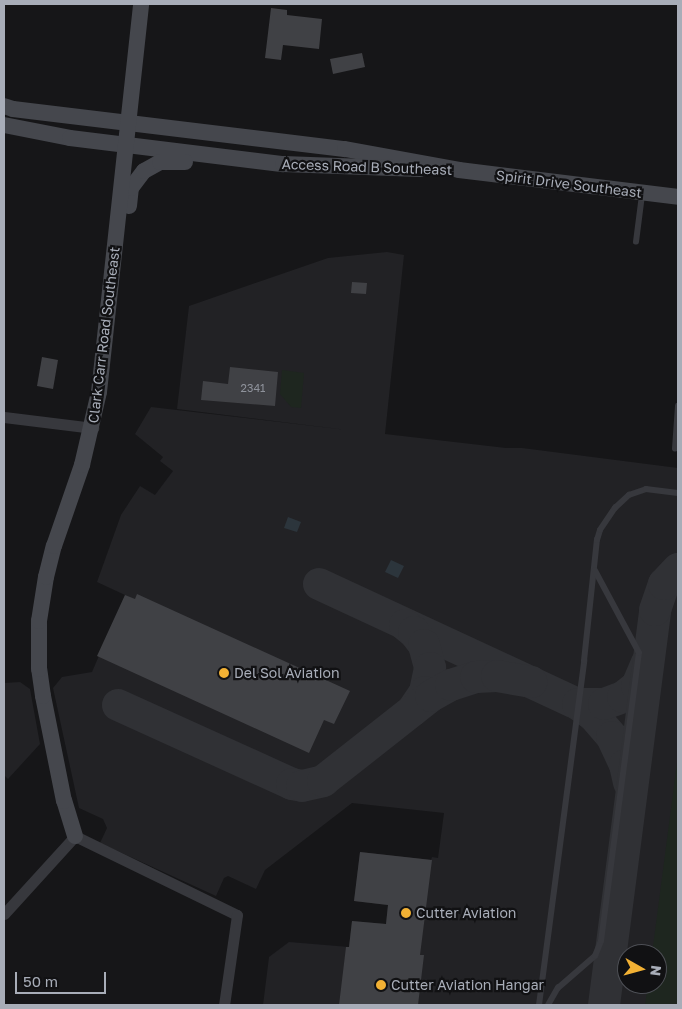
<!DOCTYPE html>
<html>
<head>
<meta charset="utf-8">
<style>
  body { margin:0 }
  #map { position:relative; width:682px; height:1009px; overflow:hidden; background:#161618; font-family:"Golos Text",sans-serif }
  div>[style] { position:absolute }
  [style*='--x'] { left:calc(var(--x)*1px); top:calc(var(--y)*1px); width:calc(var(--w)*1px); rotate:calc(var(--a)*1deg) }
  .built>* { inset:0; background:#222225 }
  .green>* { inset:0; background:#1e261f }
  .water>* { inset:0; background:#2c353c }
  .taxiway>* { height:32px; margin:-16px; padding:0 16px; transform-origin:16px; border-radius:16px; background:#303135 }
  .building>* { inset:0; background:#404145 }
  .lane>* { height:5.5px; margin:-2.75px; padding:0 2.75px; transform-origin:2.75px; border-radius:2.75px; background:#37383d }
  .street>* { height:11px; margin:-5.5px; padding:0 5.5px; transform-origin:5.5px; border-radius:5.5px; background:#37383d }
  .secondary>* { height:16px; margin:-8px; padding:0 8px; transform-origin:8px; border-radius:8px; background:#45474d }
  .dots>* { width:14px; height:14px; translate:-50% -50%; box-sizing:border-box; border:2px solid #111113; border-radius:50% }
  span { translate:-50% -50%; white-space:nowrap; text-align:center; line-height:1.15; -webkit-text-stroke:4.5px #111113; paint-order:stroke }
  .number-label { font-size:11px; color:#8e929b }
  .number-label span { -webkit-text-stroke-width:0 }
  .street-label { font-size:14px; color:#a8adb8 }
  .poi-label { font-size:14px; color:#a8adb8 }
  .left { translate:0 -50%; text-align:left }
  .frame { position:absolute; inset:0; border:5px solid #a8adb8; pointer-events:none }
  .north { position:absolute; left:617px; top:944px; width:50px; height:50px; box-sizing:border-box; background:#111113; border:1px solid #4d4f55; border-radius:50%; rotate:97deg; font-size:14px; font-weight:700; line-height:20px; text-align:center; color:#a8adb8 }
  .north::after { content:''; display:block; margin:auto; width:18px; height:22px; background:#f2b134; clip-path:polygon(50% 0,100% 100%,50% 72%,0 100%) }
  .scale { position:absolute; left:15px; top:972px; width:91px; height:22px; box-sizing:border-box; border:2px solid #a8adb8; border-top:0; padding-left:6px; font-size:15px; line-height:18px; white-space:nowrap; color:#a8adb8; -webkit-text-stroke:4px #111113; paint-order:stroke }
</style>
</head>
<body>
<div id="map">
  <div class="built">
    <i style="clip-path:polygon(evenodd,387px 252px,404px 255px,385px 434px,506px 448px,522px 448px,678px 468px,678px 1005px,263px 1005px,269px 957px,289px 942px,349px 947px,352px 921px,386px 924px,388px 905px,354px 901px,360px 852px,431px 860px,432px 857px,438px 858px,444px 813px,352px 803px,265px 870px,256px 889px,228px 876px,224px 878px,216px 896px,100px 843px,107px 828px,103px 819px,79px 808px,53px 688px,62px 677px,92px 672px,125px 595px,97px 582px,121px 515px,140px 486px,155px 495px,173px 471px,160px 461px,163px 457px,135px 434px,151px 407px,347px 430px,177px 409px,189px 306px,328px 258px,387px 252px,627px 954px,657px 954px,657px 984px,627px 984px,627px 954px)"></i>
    <i style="clip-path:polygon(20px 682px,30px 689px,40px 744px,8px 779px,4px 775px,4px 683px)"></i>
  </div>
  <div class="green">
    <i style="clip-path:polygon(282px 370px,304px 373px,301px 408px,291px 407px,280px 394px)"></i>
    <i style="clip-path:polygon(678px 755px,678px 1005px,645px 1005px,648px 984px,657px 984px,657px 954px,652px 954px)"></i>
  </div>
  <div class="water">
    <i style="clip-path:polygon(288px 517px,301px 522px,297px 532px,284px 528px)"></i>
    <i style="clip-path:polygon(391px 560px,404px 566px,398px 578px,385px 572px)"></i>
  </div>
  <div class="taxiway">
    <i style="--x:319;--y:584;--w:285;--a:24.9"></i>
    <i style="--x:578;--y:704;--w:20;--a:37"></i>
    <i style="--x:594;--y:716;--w:28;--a:49"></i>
    <i style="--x:612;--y:737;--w:31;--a:65"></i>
    <i style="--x:625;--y:765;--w:18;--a:77"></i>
    <i style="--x:405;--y:625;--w:11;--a:38"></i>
    <i style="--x:414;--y:632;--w:16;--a:52"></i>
    <i style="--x:424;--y:645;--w:24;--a:75"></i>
    <i style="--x:430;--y:668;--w:25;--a:102"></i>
    <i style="--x:425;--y:692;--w:22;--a:124"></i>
    <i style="--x:578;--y:704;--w:26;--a:0"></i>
    <i style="--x:604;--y:704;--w:20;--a:-20"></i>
    <i style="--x:623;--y:697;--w:18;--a:-38"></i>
    <i style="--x:637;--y:686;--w:25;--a:-67"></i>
    <i style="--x:118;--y:705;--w:191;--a:24.4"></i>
    <i style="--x:292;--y:784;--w:10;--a:11"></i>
    <i style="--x:302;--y:786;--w:22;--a:-13"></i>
    <i style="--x:323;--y:781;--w:137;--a:-38.2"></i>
    <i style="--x:431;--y:696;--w:23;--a:-29"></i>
    <i style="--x:451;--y:685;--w:26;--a:-18"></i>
    <i style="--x:476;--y:677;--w:21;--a:-3"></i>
    <i style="--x:497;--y:676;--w:35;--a:10"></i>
    <i style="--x:604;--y:1005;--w:398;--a:-82.6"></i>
    <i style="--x:655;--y:610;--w:28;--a:-71"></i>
    <i style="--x:664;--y:584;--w:21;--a:-47"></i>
  </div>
  <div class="building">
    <i style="clip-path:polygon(271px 8px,287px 10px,287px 15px,322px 19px,319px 49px,283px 45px,281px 60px,265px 58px)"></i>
    <i style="clip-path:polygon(362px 53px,365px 67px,333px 74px,330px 59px)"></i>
    <i style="clip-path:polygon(352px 282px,367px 283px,366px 294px,351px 293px)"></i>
    <i style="clip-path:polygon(42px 357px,58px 360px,53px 389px,37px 386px)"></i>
    <i style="clip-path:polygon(230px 367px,278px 372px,275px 406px,201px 400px,203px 381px,228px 384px)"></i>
    <i style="clip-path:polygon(137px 594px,350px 691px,334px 724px,324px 720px,309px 753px,97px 656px,125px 595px,135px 599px)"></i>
    <i style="clip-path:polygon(360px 852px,432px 860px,420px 955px,424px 955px,418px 1005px,339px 1005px,346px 947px,349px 947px,352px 921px,386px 924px,388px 905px,354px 901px)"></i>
  </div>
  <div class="lane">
    <i style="--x:636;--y:242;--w:47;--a:-82.7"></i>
    <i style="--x:675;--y:449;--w:43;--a:-86"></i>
    <i style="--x:539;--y:1005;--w:347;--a:-82.5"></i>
    <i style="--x:584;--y:661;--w:122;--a:-83.9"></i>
    <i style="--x:597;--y:540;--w:10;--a:-73"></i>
    <i style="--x:600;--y:530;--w:27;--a:-56"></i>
    <i style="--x:615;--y:508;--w:19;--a:-43"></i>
    <i style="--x:629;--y:495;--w:18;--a:-19"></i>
    <i style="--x:646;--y:489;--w:32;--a:7"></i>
    <i style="--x:548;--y:1005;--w:20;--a:-60"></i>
    <i style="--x:558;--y:988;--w:49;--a:-40.9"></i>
    <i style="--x:595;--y:956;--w:16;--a:-68"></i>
    <i style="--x:601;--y:941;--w:290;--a:-82.5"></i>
    <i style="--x:639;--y:653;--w:93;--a:-118.2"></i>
  </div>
  <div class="street">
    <i style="--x:4;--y:417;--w:90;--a:7"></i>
    <i style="--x:4;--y:914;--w:105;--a:-47.7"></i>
    <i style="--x:75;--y:836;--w:180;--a:26"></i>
    <i style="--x:237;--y:915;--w:91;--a:98.2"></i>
  </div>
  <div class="secondary">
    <i style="--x:4;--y:106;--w:9;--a:18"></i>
    <i style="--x:13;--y:109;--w:334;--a:6.9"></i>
    <i style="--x:345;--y:149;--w:116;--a:10.4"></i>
    <i style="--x:459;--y:170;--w:221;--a:7"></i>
    <i style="--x:4;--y:125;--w:67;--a:11.1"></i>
    <i style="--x:70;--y:138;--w:215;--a:7"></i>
    <i style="--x:283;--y:164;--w:137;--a:2.1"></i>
    <i style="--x:129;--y:206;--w:18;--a:-84"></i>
    <i style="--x:131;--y:188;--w:21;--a:-53"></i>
    <i style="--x:144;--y:171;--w:18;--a:-29"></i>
    <i style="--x:160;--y:162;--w:25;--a:0"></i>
    <i style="--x:75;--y:836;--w:37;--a:-107"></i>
    <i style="--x:64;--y:801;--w:107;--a:-101.3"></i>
    <i style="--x:43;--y:696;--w:27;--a:-98"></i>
    <i style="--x:39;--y:669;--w:48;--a:-90"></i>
    <i style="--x:39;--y:621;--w:45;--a:-81"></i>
    <i style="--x:46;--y:577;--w:32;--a:-76"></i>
    <i style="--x:54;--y:546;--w:86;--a:-70.9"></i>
    <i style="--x:82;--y:465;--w:75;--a:-76.9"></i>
    <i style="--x:99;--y:392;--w:390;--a:-83.8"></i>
  </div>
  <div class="dots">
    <i style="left:224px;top:673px;background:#f2b134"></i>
    <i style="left:406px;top:913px;background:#f2b134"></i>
    <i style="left:381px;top:985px;background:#f2b134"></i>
  </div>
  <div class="number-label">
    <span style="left:253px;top:388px">2341</span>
  </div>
  <div class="street-label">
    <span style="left:367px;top:167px;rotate:2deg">Access Road B Southeast</span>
    <span style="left:569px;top:184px;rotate:7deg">Spirit Drive Southeast</span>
    <span style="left:104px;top:335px;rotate:-83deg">Clark Carr Road Southeast</span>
  </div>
  <div class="poi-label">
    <span class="left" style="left:234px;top:673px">Del Sol Aviation</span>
    <span class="left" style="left:416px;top:913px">Cutter Aviation</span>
    <span class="left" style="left:391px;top:985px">Cutter Aviation Hangar</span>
  </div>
  <div class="frame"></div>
  <div class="north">N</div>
  <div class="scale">50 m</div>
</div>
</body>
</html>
